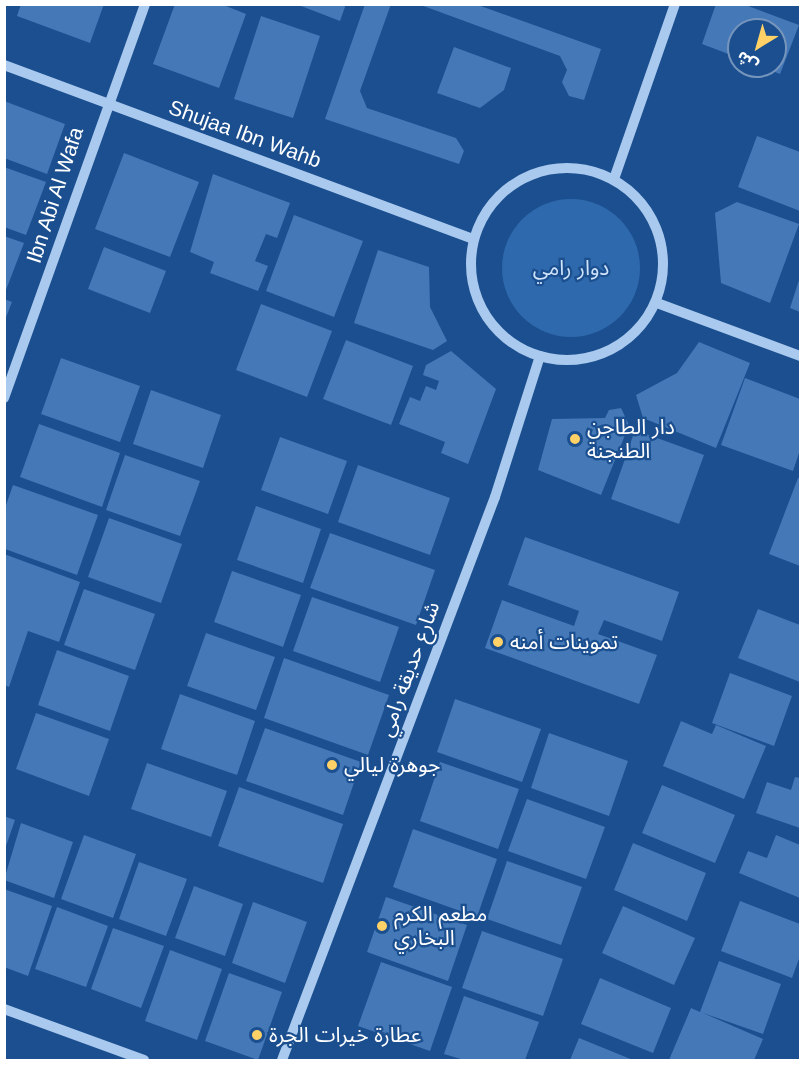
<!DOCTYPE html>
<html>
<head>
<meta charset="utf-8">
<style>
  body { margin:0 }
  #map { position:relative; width:805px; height:1065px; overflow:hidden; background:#1b4f8f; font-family:Helvetica,"Noto Sans Arabic",sans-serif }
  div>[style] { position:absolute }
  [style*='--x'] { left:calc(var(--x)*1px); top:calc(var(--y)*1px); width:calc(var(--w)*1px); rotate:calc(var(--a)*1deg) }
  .green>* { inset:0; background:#2e69ad }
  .round { border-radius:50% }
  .building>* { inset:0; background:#4478b7 }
  .minor>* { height:10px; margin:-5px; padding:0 5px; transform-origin:5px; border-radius:5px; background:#a9c9ee }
  .minor>.ring { margin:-5px; padding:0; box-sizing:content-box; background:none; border:10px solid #a9c9ee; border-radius:50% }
  .dots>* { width:16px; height:16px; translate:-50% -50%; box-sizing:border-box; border:3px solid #1b4f8f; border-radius:50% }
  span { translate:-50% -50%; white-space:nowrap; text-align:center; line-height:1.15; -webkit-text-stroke:4.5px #1b4f8f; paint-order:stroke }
  .street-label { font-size:21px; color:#fff }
  .park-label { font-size:21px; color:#cfe3fa }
  .poi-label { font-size:21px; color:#fff }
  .left { translate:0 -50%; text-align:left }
  .frame { position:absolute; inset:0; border:6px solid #fff; pointer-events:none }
  .north { position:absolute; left:727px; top:18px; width:60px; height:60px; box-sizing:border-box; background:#1b4f8f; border:2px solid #7695bc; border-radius:50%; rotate:217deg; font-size:16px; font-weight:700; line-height:24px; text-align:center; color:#fff }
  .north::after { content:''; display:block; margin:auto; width:21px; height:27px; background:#ffd166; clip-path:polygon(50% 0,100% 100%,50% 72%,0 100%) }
</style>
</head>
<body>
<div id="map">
  <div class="green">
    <i class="round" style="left:502px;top:199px;width:138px;height:138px"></i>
  </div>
  <div class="building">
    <i style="clip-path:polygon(21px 4px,104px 4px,90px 43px,17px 16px)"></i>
    <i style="clip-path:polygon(175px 4px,221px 4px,246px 14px,219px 88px,153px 64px)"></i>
    <i style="clip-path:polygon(296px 4px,346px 4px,340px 21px)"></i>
    <i style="clip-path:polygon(365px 4px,391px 4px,360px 91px,367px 108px,456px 138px,464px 151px,459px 164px,325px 119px)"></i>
    <i style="clip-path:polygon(418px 4px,475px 4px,601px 49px,584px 100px,569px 96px,562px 82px,567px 70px,560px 56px)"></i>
    <i style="clip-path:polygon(716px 4px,743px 4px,799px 25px,780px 74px,760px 66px,775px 66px,775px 30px,739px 30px,739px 58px,702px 44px)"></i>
    <i style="clip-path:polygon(261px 16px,320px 36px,293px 118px,234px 99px)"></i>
    <i style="clip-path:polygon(454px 47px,511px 68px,504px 90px,480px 108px,437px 93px)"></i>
    <i style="clip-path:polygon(4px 101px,65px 124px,47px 174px,4px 158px)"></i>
    <i style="clip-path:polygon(757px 136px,800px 152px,800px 211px,738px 187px)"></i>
    <i style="clip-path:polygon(124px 153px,199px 182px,170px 257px,95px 229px)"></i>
    <i style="clip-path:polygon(4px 167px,46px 182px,26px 235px,4px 227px)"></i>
    <i style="clip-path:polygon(213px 174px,290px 203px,277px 238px,266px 234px,255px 261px,268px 266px,258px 291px,210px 273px,214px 262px,190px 252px)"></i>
    <i style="clip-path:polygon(737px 202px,799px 224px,770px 303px,721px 283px,715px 213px)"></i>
    <i style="clip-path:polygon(294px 215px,363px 241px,334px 317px,266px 291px)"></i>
    <i style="clip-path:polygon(4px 236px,24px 243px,6px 290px,4px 289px)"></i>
    <i style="clip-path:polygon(104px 247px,166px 271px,150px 313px,88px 289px)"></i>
    <i style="clip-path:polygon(378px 250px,429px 267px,430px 307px,447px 341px,433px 350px,354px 323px)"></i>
    <i style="clip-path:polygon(800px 277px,800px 312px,790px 308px)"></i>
    <i style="clip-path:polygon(4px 299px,12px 302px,5px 320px,4px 320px)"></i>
    <i style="clip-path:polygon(261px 304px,332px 331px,307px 397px,236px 370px)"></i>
    <i style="clip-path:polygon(346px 340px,413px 366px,391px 425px,323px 399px)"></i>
    <i style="clip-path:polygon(699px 342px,750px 363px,716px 448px,643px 418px,636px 395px,677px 373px)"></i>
    <i style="clip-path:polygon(451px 351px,496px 389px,468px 464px,441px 453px,445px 442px,399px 424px,410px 397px,420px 401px,426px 386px,436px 390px,439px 381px,423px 375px,426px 365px)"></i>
    <i style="clip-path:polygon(61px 358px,140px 386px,120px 442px,41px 414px)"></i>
    <i style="clip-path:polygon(745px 378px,800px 399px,800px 450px,793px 471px,721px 445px)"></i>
    <i style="clip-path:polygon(151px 390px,221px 415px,203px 468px,133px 444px)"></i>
    <i style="clip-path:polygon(621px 408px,629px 425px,601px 495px,538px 470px,552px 419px,605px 418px,609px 410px)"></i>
    <i style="clip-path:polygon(39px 424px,120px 453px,102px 507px,20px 477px)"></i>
    <i style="clip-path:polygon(635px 430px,704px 455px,679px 524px,611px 499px)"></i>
    <i style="clip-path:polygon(280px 437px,347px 461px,328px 514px,261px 490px)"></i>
    <i style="clip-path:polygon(125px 455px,200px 481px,180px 536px,106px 510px)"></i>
    <i style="clip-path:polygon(358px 465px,450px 498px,430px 555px,338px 522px)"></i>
    <i style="clip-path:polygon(798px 478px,800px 478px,800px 566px,769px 554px)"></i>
    <i style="clip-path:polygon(13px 485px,98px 515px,77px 575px,5px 549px,5px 508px)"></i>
    <i style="clip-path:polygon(256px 506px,321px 529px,303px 583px,237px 560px)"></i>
    <i style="clip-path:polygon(109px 518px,182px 544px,161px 603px,88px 577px)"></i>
    <i style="clip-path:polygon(330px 533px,435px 570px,416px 625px,310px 588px)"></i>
    <i style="clip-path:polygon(525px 537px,679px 592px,662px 641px,604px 620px,598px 634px,657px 655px,639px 704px,485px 648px,502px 600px,574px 626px,579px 611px,508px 585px)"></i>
    <i style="clip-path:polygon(4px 554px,80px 582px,59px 642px,28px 631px,9px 687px,4px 685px)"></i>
    <i style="clip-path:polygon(232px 571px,301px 595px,283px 647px,214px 622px)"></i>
    <i style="clip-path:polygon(84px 589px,155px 614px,135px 670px,64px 645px)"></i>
    <i style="clip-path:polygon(312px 597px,399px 627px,380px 682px,293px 651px)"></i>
    <i style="clip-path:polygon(758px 609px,800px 625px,800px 682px,738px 658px)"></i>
    <i style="clip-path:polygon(206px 633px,275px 657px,256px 710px,187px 686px)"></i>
    <i style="clip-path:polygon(57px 650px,129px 676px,110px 731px,38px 705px)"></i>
    <i style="clip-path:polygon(284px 658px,389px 695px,368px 755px,264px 718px)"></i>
    <i style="clip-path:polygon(730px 673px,792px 696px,774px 746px,712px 723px)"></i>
    <i style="clip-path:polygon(180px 694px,255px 721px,237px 775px,161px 749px)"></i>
    <i style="clip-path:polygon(455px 699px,541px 729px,522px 782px,437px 752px)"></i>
    <i style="clip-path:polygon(36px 713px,109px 739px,89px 796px,16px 769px)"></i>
    <i style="clip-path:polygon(681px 721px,712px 734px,716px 725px,766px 746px,744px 799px,663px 766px)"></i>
    <i style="clip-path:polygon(265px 728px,361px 762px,343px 815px,246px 781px)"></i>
    <i style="clip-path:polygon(549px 733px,628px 761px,609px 816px,531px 788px)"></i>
    <i style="clip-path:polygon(440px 762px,519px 789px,498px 849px,420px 821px)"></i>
    <i style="clip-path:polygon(147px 763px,227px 791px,211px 837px,131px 809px)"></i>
    <i style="clip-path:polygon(795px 777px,800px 778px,800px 828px,756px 813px,767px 782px,791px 790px)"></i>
    <i style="clip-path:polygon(662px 785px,735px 815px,715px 863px,642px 833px)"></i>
    <i style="clip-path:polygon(239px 787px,343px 824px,323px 883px,218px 846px)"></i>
    <i style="clip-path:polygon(527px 799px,605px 827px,586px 879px,508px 851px)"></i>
    <i style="clip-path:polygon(4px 816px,15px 820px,5px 849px,4px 849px)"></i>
    <i style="clip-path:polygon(21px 823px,73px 842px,54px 898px,4px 880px)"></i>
    <i style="clip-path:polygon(413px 829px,497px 859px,477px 917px,393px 887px)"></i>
    <i style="clip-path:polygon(84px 835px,136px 854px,113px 918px,61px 899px)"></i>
    <i style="clip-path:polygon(776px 835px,800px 845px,800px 898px,739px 873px,748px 851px,767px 858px)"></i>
    <i style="clip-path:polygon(633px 843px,706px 873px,687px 921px,614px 890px)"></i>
    <i style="clip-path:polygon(507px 861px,582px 887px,561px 945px,487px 919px)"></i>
    <i style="clip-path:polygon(139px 862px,187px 879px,166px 936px,119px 919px)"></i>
    <i style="clip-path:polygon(194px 886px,243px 904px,225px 956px,175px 938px)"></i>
    <i style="clip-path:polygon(4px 889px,52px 906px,28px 976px,4px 967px)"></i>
    <i style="clip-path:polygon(386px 897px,467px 925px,448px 981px,367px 952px)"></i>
    <i style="clip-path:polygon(740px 901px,800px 924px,800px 956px,792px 978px,721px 951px)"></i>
    <i style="clip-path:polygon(253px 902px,307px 922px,285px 983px,232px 963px)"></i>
    <i style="clip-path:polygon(623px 906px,695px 938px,674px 985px,602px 953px)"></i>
    <i style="clip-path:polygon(57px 907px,108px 926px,86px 987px,35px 969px)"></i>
    <i style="clip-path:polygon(113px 928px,164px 946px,141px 1008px,91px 989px)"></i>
    <i style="clip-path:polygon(482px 931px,563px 959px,543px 1016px,462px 988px)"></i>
    <i style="clip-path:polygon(170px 950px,222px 969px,197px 1040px,145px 1021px)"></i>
    <i style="clip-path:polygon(719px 961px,781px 984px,763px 1034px,703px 1013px,763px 1039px,754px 1060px,669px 1060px,691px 1008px,700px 1012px)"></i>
    <i style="clip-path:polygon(381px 962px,452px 987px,430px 1051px,358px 1026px)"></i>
    <i style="clip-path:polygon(229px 973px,282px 992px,258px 1060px,205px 1041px)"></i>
    <i style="clip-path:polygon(600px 978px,671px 1008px,653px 1053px,581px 1024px)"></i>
    <i style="clip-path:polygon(464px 996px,539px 1022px,525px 1060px,464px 1060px,444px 1054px)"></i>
    <i style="clip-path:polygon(579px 1038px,633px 1060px,570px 1060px)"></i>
  </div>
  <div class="minor">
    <i style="--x:4;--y:65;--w:500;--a:20.35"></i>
    <i class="ring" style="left:471px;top:168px;width:182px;height:182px"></i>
    <i style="--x:614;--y:179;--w:185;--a:-70.8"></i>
    <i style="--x:657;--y:303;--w:153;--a:20.3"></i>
    <i style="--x:4;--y:398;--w:418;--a:-70.3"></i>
    <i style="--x:4;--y:1009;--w:149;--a:20"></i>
    <i style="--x:282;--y:1060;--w:602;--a:-69.28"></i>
    <i style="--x:495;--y:497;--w:148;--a:-72.3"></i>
  </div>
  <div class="dots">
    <i style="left:575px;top:439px;background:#ffd166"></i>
    <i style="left:498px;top:642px;background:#ffd166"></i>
    <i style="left:332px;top:765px;background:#ffd166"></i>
    <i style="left:382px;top:926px;background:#ffd166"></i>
    <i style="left:257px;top:1035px;background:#ffd166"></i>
  </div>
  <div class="street-label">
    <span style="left:245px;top:134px;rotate:20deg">Shujaa Ibn Wahb</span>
    <span style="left:55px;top:195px;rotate:-72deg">Ibn Abi Al Wafa</span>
    <span style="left:409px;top:669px;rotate:-70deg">شارع حديقة رامي</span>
  </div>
  <div class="park-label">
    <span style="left:571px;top:268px">دوار رامي</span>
  </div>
  <div class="poi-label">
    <span class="left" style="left:587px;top:439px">دار الطاجن<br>الطنجنة</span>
    <span class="left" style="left:510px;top:642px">تموينات أمنه</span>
    <span class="left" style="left:344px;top:765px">جوهرة ليالي</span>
    <span class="left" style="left:394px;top:926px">مطعم الكرم<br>البخاري</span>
    <span class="left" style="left:269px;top:1035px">عطارة خيرات الجرة</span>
  </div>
  <div class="frame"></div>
  <div class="north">ش</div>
</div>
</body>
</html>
